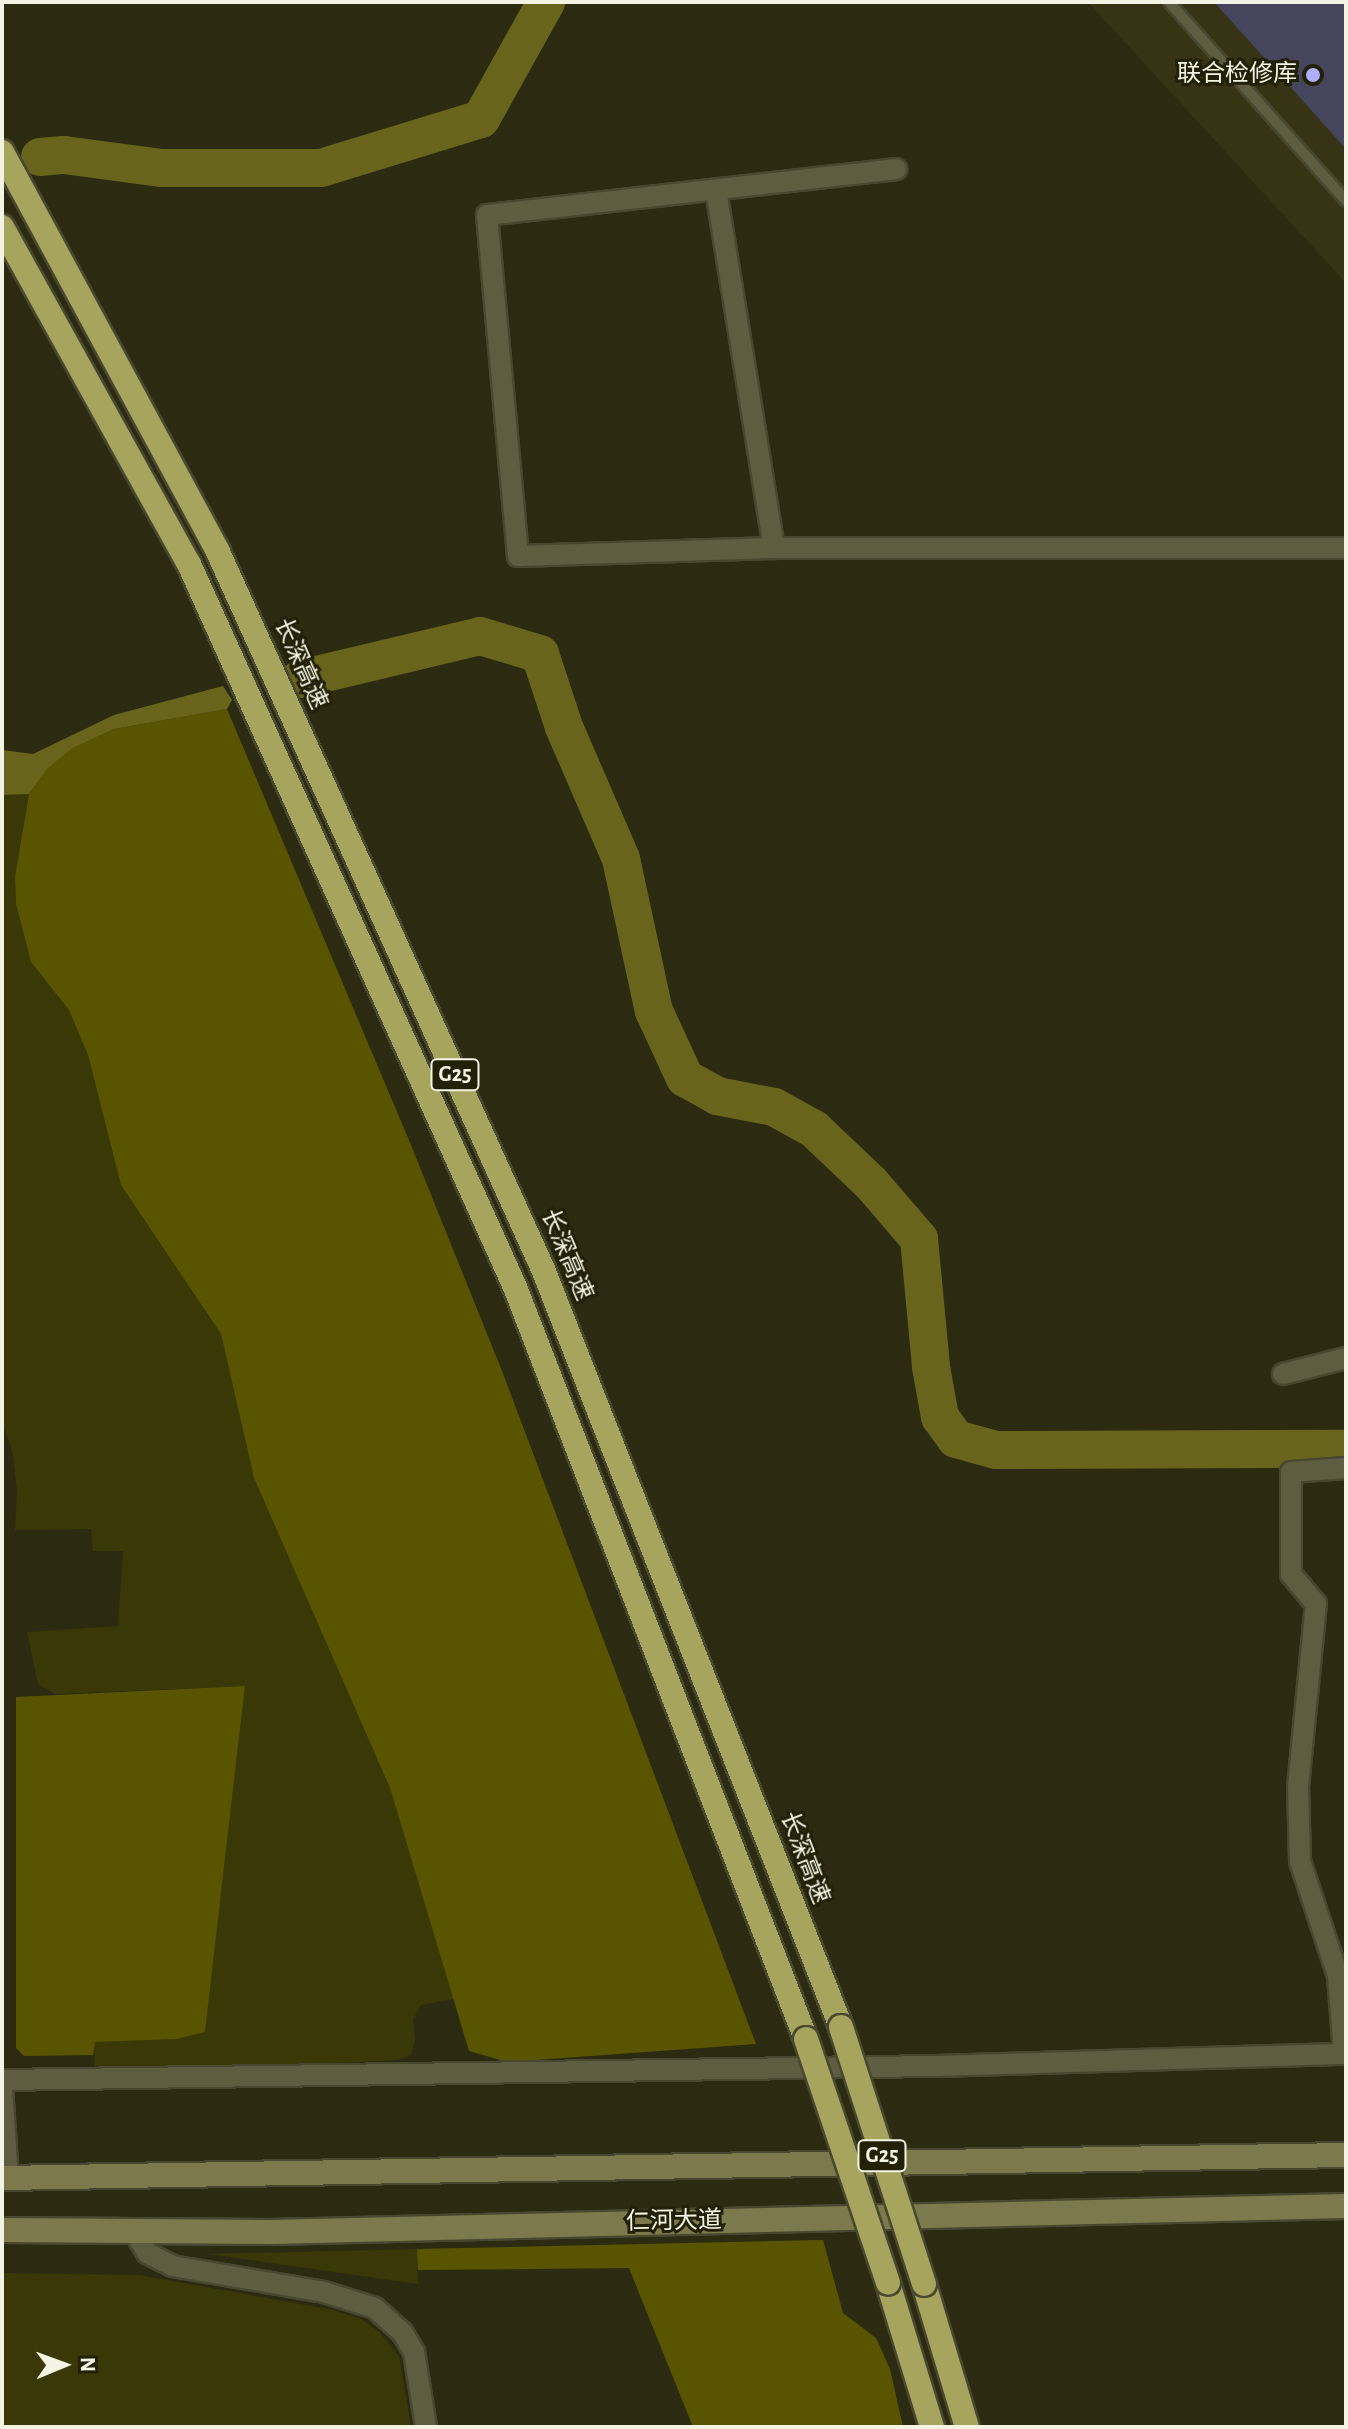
<!DOCTYPE html>
<html>
<head>
<meta charset="utf-8">
<style>
  body { margin:0 }
  #map { position:relative; width:1348px; height:2429px; overflow:hidden; background:#2c2b12; font-family:"Alegreya Sans","Noto Sans SC",sans-serif }
  div>[style] { position:absolute }
  [style*='--x'] { left:calc(var(--x)*1px); top:calc(var(--y)*1px); width:calc(var(--w)*1px); rotate:calc(var(--a)*1deg) }
  .built>* { inset:0; background:#363414 }
  .green>* { inset:0; background:#3b3807 }
  .forest>* { inset:0; background:#585400 }
  .water>* { inset:0; background:#69641b }
  .river>* { height:38px; margin:-19px; padding:0 19px; transform-origin:19px; border-radius:19px; background:#69641b }
  .building>* { inset:0; background:#45455d }
  .roads { filter:drop-shadow(2px 0 #484730) drop-shadow(-2px 0 #484730) drop-shadow(0 2px #484730) drop-shadow(0 -2px #484730) }
  .service>* { height:10px; margin:-5px; padding:0 5px; transform-origin:5px; border-radius:5px; background:#5e5d42 }
  .minor>* { height:20px; margin:-10px; padding:0 10px; transform-origin:10px; border-radius:10px; background:#5e5d42 }
  .secondary>* { height:24px; margin:-12px; padding:0 12px; transform-origin:12px; border-radius:12px; background:#7c7a4d }
  .motorway>* { height:24px; margin:-12px; padding:0 12px; transform-origin:12px; border-radius:12px; background:#a7a45d }
  .bridges { filter:drop-shadow(2px 0 #484730) drop-shadow(-2px 0 #484730) drop-shadow(0 2px #484730) drop-shadow(0 -2px #484730) }
  .motorway-bridge>* { height:24px; margin:-12px; padding:0 12px; transform-origin:12px; border-radius:12px; background:#a7a45d }
  .dots>* { width:22px; height:22px; translate:-50% -50%; box-sizing:border-box; border:4px solid #222108; border-radius:50% }
  span { translate:-50% -50%; white-space:nowrap; text-align:center; line-height:1.15; -webkit-text-stroke:6px #222108; paint-order:stroke }
  .shield-label span { padding:2px 6px; background:#222108; border:2px solid; border-radius:6px; -webkit-text-stroke-width:0 }
  .shield-label { font-size:22px; color:#f4f4e5; font-weight:700 }
  .poi-label { font-size:24px; color:#f4f4e5 }
  .right { translate:-100% -50%; text-align:right }
  .street-label { font-size:24px; color:#f4f4e5 }
  .frame { position:absolute; inset:0; border:4px solid #f4f4e5; pointer-events:none }
  .north { position:absolute; left:24px; top:2325px; width:80px; height:80px; -webkit-text-stroke:6px #222108; paint-order:stroke; rotate:89deg; font-size:22px; font-weight:700; line-height:32px; text-align:center; color:#f4f4e5 }
  .north::after { content:''; display:block; margin:auto; width:28px; height:36px; background:#f4f4e5; clip-path:polygon(50% 0,100% 100%,50% 72%,0 100%) }
</style>
</head>
<body>
<div id="map">
  <div class="built">
    <i style="clip-path:polygon(1088px 2px,1346px 2px,1346px 283px)"></i>
  </div>
  <div class="green">
    <i style="clip-path:polygon(29px 794px,15px 876px,16px 904px,31px 962px,69px 1010px,88px 1055px,121px 1185px,221px 1334px,254px 1478px,390px 1788px,454px 1999px,421px 2005px,413px 2019px,415px 2041px,411px 2055px,396px 2060px,95px 2076px,94px 2042px,177px 2039px,205px 2032px,245px 1686px,55px 1694px,38px 1684px,27px 1632px,118px 1626px,123px 1551px,93px 1551px,91px 1529px,15px 1530px,17px 1491px,13px 1453px,2px 1422px,2px 795px)"></i>
    <i style="clip-path:polygon(417px 2249px,418px 2284px,209px 2254px)"></i>
    <i style="clip-path:polygon(2px 2273px,139px 2275px,333px 2310px,361px 2319px,379px 2332px,399px 2356px,411px 2427px,2px 2427px)"></i>
  </div>
  <div class="forest">
    <i style="clip-path:polygon(227px 709px,411px 1145px,502px 1371px,756px 2044px,507px 2062px,469px 2051px,390px 1788px,254px 1478px,221px 1334px,121px 1185px,88px 1055px,69px 1010px,31px 962px,16px 904px,15px 876px,29px 794px,47px 769px,73px 748px,114px 729px)"></i>
    <i style="clip-path:polygon(245px 1686px,205px 2032px,177px 2039px,95px 2042px,93px 2055px,24px 2056px,16px 2048px,16px 1697px)"></i>
    <i style="clip-path:polygon(823px 2240px,843px 2313px,876px 2338px,890px 2369px,903px 2427px,693px 2427px,629px 2268px,418px 2270px,417px 2249px)"></i>
  </div>
  <div class="water">
    <i style="clip-path:polygon(223px 686px,232px 700px,227px 709px,114px 729px,73px 748px,47px 769px,29px 794px,2px 795px,2px 750px,33px 754px,114px 715px)"></i>
  </div>
  <div class="river">
    <i style="--x:40;--y:157;--w:24;--a:-5"></i>
    <i style="--x:64;--y:155;--w:99;--a:7.6"></i>
    <i style="--x:162;--y:168;--w:159;--a:0"></i>
    <i style="--x:321;--y:168;--w:167;--a:-17"></i>
    <i style="--x:481;--y:119;--w:134;--a:-60.9"></i>
    <i style="--x:300;--y:679;--w:185;--a:-13.4"></i>
    <i style="--x:480;--y:636;--w:63;--a:16.7"></i>
    <i style="--x:540;--y:654;--w:77;--a:71.8"></i>
    <i style="--x:564;--y:727;--w:144;--a:66.6"></i>
    <i style="--x:621;--y:859;--w:156;--a:77.8"></i>
    <i style="--x:654;--y:1011;--w:74;--a:65.2"></i>
    <i style="--x:685;--y:1078;--w:37;--a:29"></i>
    <i style="--x:717;--y:1096;--w:58;--a:10.9"></i>
    <i style="--x:774;--y:1107;--w:46;--a:28.8"></i>
    <i style="--x:814;--y:1129;--w:79;--a:43.5"></i>
    <i style="--x:871;--y:1183;--w:74;--a:49.4"></i>
    <i style="--x:919;--y:1239;--w:129;--a:84.6"></i>
    <i style="--x:931;--y:1367;--w:51;--a:79.8"></i>
    <i style="--x:940;--y:1417;--w:27;--a:54"></i>
    <i style="--x:956;--y:1439;--w:41;--a:15.4"></i>
    <i style="--x:996;--y:1450;--w:350;--a:-0.2"></i>
  </div>
  <div class="building">
    <i style="clip-path:polygon(1214px 2px,1346px 2px,1346px 149px)"></i>
  </div>
  <div class="roads">
    <div class="service">
      <i style="--x:1169;--y:2;--w:266;--a:48.3"></i>
    </div>
    <div class="minor">
      <i style="--x:716;--y:190;--w:363;--a:80.8"></i>
      <i style="--x:774;--y:548;--w:572;--a:0"></i>
      <i style="--x:774;--y:548;--w:256;--a:178.2"></i>
      <i style="--x:518;--y:556;--w:342;--a:-95.2"></i>
      <i style="--x:487;--y:215;--w:412;--a:-6.4"></i>
      <i style="--x:1283;--y:1374;--w:65;--a:-14.3"></i>
      <i style="--x:1344;--y:2054;--w:78;--a:-94.4"></i>
      <i style="--x:1338;--y:1976;--w:121;--a:-108.3"></i>
      <i style="--x:1300;--y:1861;--w:74;--a:-91.5"></i>
      <i style="--x:1298;--y:1787;--w:184;--a:-84.4"></i>
      <i style="--x:1316;--y:1604;--w:39;--a:-130"></i>
      <i style="--x:1291;--y:1574;--w:102;--a:-90"></i>
      <i style="--x:1291;--y:1472;--w:55;--a:-4.2"></i>
      <i style="--x:2;--y:2080;--w:936;--a:-0.86"></i>
      <i style="--x:938;--y:2066;--w:408;--a:-1.7"></i>
      <i style="--x:2;--y:2086;--w:92;--a:86.3"></i>
      <i style="--x:134;--y:2231;--w:26;--a:59"></i>
      <i style="--x:147;--y:2253;--w:28;--a:27"></i>
      <i style="--x:172;--y:2266;--w:154;--a:9.7"></i>
      <i style="--x:324;--y:2292;--w:53;--a:17.4"></i>
      <i style="--x:375;--y:2308;--w:36;--a:42"></i>
      <i style="--x:402;--y:2332;--w:23;--a:59"></i>
      <i style="--x:414;--y:2352;--w:76;--a:80.9"></i>
    </div>
    <div class="secondary">
      <i style="--x:2;--y:2178;--w:1344;--a:-0.98"></i>
      <i style="--x:2;--y:2230;--w:269;--a:0.4"></i>
      <i style="--x:271;--y:2232;--w:1075;--a:-1.39"></i>
    </div>
    <div class="motorway">
      <i style="--x:2;--y:152;--w:455;--a:61.6"></i>
      <i style="--x:218;--y:552;--w:787;--a:65.62"></i>
      <i style="--x:543;--y:1269;--w:814;--a:68.54"></i>
      <i style="--x:2;--y:227;--w:385;--a:61"></i>
      <i style="--x:189;--y:564;--w:793;--a:65.73"></i>
      <i style="--x:515;--y:1287;--w:806;--a:68.85"></i>
      <i style="--x:888;--y:2283;--w:151;--a:73"></i>
      <i style="--x:924;--y:2284;--w:149;--a:73.3"></i>
    </div>
  </div>
  <div class="bridges">
    <div class="motorway-bridge">
      <i style="--x:841;--y:2027;--w:270;--a:72.1"></i>
      <i style="--x:806;--y:2039;--w:257;--a:71.4"></i>
    </div>
  </div>
  <div class="dots">
    <i style="left:1313px;top:75px;background:#aeaefb"></i>
  </div>
  <div class="shield-label">
    <span style="left:455px;top:1075px">G25</span>
    <span style="left:882px;top:2156px">G25</span>
  </div>
  <div class="poi-label">
    <span class="right" style="left:1297px;top:75px">联合检修库</span>
  </div>
  <div class="street-label">
    <span style="left:300px;top:664px;rotate:66deg">长深高速</span>
    <span style="left:566px;top:1255px;rotate:67deg">长深高速</span>
    <span style="left:804px;top:1858px;rotate:69deg">长深高速</span>
    <span style="left:674px;top:2222px;rotate:-1deg">仁河大道</span>
  </div>
  <div class="frame"></div>
  <div class="north">N</div>
</div>
</body>
</html>
